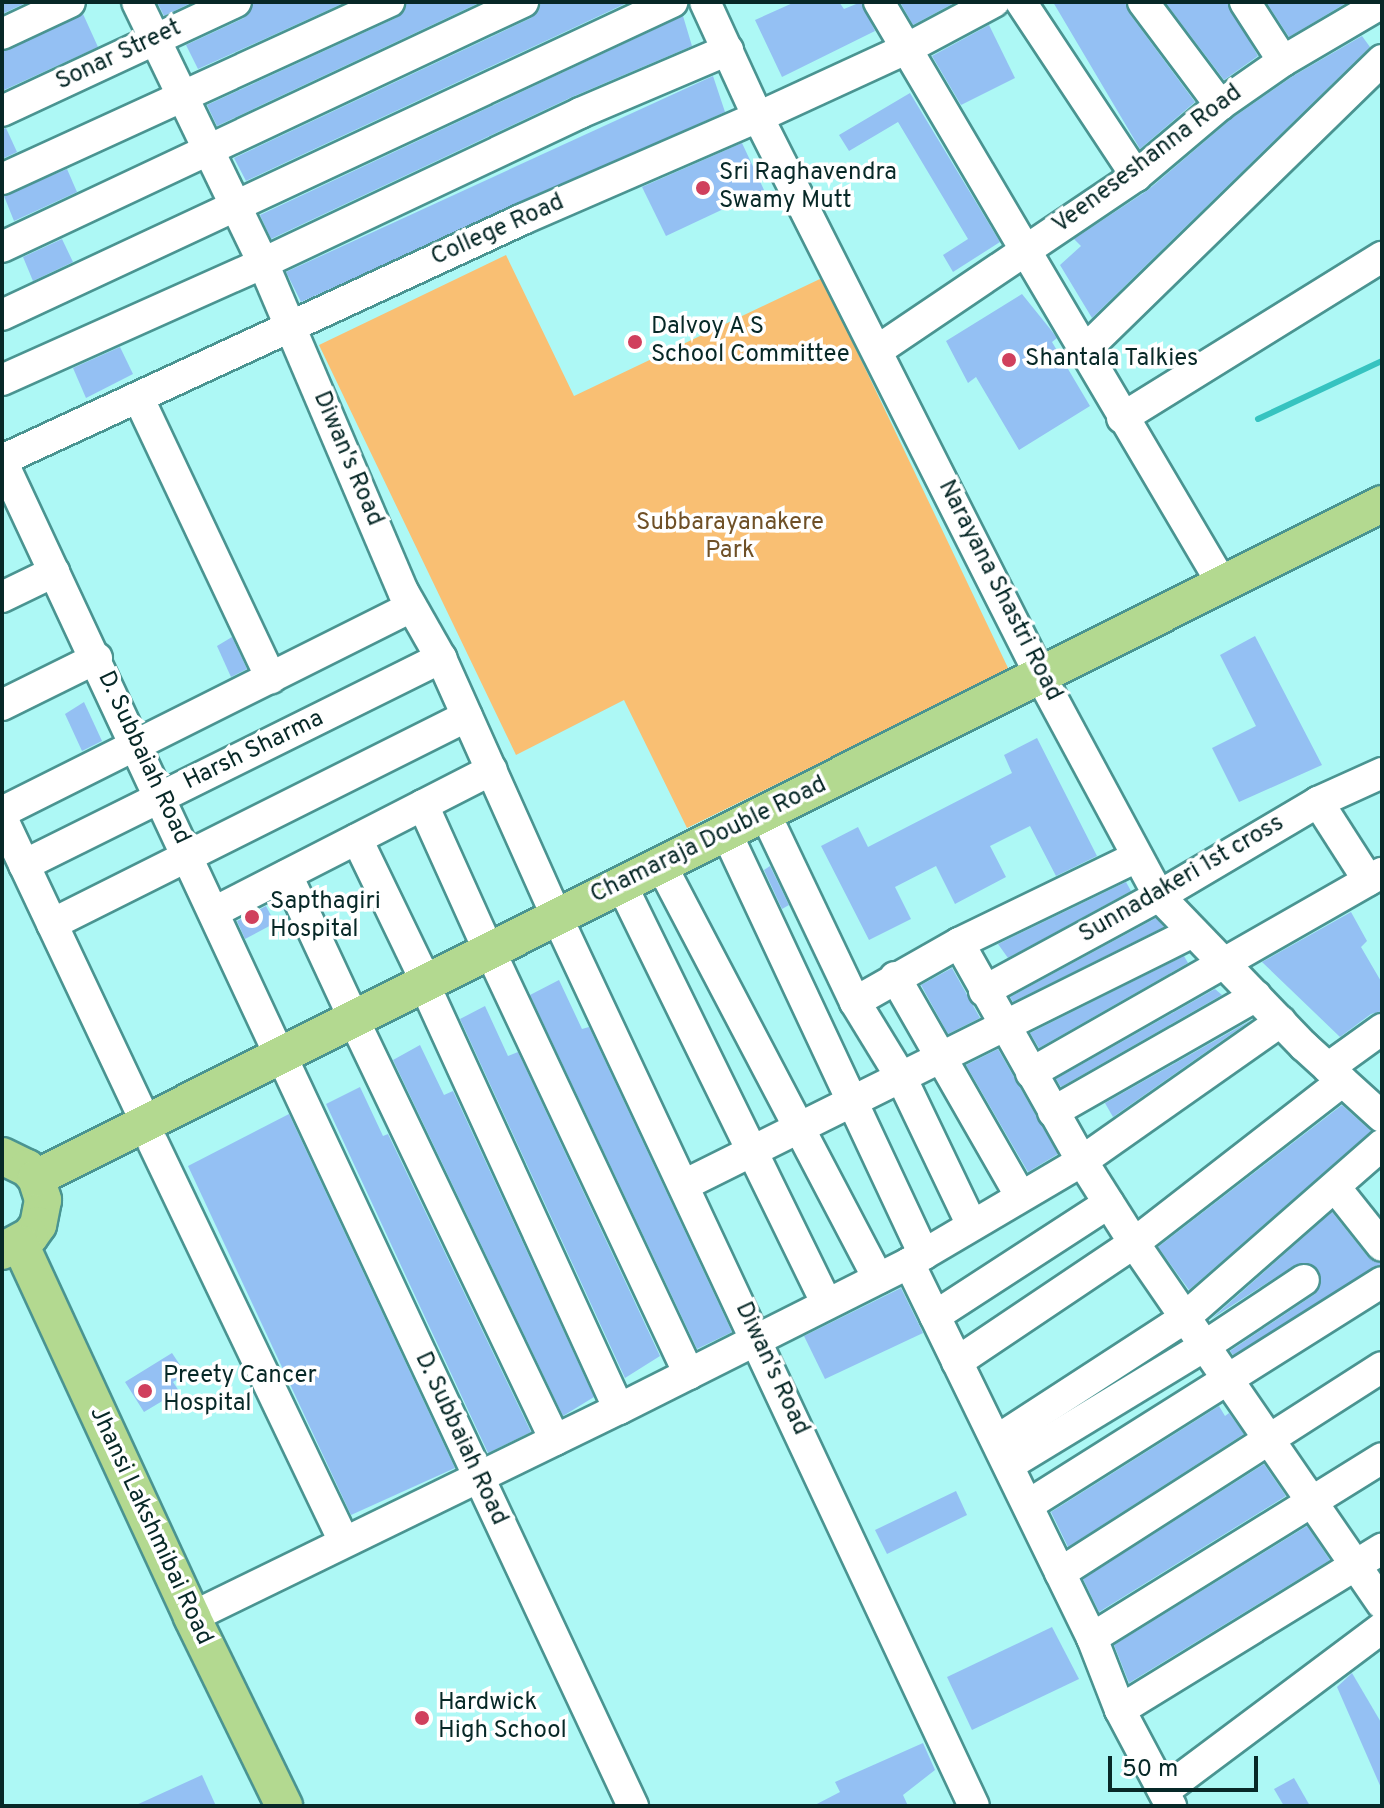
<!DOCTYPE html>
<html>
<head>
<meta charset="utf-8">
<style>
  body { margin:0 }
  #map { position:relative; width:1384px; height:1808px; overflow:hidden; background:#adf8f5; font-family:Overpass,sans-serif }
  div>[style] { position:absolute }
  [style*='--x'] { left:calc(var(--x)*1px); top:calc(var(--y)*1px); width:calc(var(--w)*1px); rotate:calc(var(--a)*1deg) }
  .green>* { inset:0; background:#f9bf73 }
  .stream>* { height:6px; margin:-3px; padding:0 3px; transform-origin:3px; border-radius:3px; background:#36c3c0 }
  .building>* { inset:0; background:#94c0f3 }
  .roads { filter:drop-shadow(2px 0 #4a9491) drop-shadow(-2px 0 #4a9491) drop-shadow(0 2px #4a9491) drop-shadow(0 -2px #4a9491) }
  .minor>* { height:30px; margin:-15px; padding:0 15px; transform-origin:15px; border-radius:15px; background:#fff }
  .major>* { height:36px; margin:-18px; padding:0 18px; transform-origin:18px; border-radius:18px; background:#b3d990 }
  .dots>* { width:22px; height:22px; translate:-50% -50%; box-sizing:border-box; border:4px solid #fff; border-radius:50% }
  span { translate:-50% -50%; white-space:nowrap; text-align:center; line-height:1.15; -webkit-text-stroke:7px #fff; paint-order:stroke }
  .street-label { font-size:24px; color:#072827 }
  .poi-label { font-size:24px; color:#072827 }
  .left { translate:0 -50%; text-align:left }
  .park-label { font-size:24px; color:#6f5027 }
  .frame { position:absolute; inset:0; border:4px solid #072827; pointer-events:none }
  .scale { position:absolute; left:1108px; top:1756px; width:150px; height:36px; box-sizing:border-box; border:4px solid #072827; border-top:0; padding-left:10px; font-size:24px; line-height:28px; white-space:nowrap; color:#072827; -webkit-text-stroke:6px #fff; paint-order:stroke }
</style>
</head>
<body>
<div id="map">
  <div class="green">
    <i style="clip-path:polygon(506px 255px,574px 396px,822px 278px,1009px 670px,687px 828px,624px 700px,516px 755px,319px 345px)"></i>
  </div>
  <div class="stream">
    <i style="--x:1258;--y:419;--w:137;--a:-25.1"></i>
  </div>
  <div class="building">
    <i style="clip-path:polygon(2px 2px,28px 2px,2px 14px)"></i>
    <i style="clip-path:polygon(157px 2px,193px 2px,164px 16px)"></i>
    <i style="clip-path:polygon(254px 2px,346px 2px,198px 69px,186px 45px,244px 18px)"></i>
    <i style="clip-path:polygon(407px 2px,481px 2px,217px 126px,207px 105px,396px 18px,404px 12px)"></i>
    <i style="clip-path:polygon(541px 2px,629px 2px,246px 181px,234px 158px,531px 18px,538px 12px)"></i>
    <i style="clip-path:polygon(795px 2px,839px 2px,844px 9px,861px 2px,875px 31px,782px 77px,755px 20px)"></i>
    <i style="clip-path:polygon(900px 2px,956px 2px,913px 25px)"></i>
    <i style="clip-path:polygon(1053px 2px,1125px 2px,1129px 13px,1195px 102px,1140px 149px)"></i>
    <i style="clip-path:polygon(1165px 2px,1227px 2px,1258px 56px,1224px 80px)"></i>
    <i style="clip-path:polygon(1266px 2px,1348px 2px,1289px 37px)"></i>
    <i style="clip-path:polygon(83px 14px,98px 47px,2px 91px,2px 52px)"></i>
    <i style="clip-path:polygon(683px 16px,692px 46px,572px 97px,271px 239px,260px 215px)"></i>
    <i style="clip-path:polygon(989px 25px,1015px 78px,961px 105px,932px 56px)"></i>
    <i style="clip-path:polygon(1362px 36px,1370px 47px,1092px 318px,1060px 265px,1081px 246px,1074px 239px,1148px 190px,1231px 119px,1293px 76px)"></i>
    <i style="clip-path:polygon(713px 76px,725px 112px,301px 302px,286px 272px)"></i>
    <i style="clip-path:polygon(910px 93px,1000px 242px,953px 272px,943px 255px,968px 239px,898px 122px,849px 151px,839px 135px)"></i>
    <i style="clip-path:polygon(6px 128px,17px 152px,2px 159px,2px 129px)"></i>
    <i style="clip-path:polygon(742px 143px,764px 190px,666px 236px,642px 187px)"></i>
    <i style="clip-path:polygon(67px 169px,77px 192px,14px 221px,4px 196px)"></i>
    <i style="clip-path:polygon(62px 239px,73px 262px,33px 281px,23px 257px)"></i>
    <i style="clip-path:polygon(1022px 294px,1051px 330px,1057px 338px,1052px 342px,1090px 406px,1019px 450px,976px 377px,968px 383px,946px 341px)"></i>
    <i style="clip-path:polygon(120px 347px,133px 374px,86px 398px,73px 368px)"></i>
    <i style="clip-path:polygon(1255px 636px,1322px 765px,1239px 802px,1212px 748px,1256px 726px,1220px 655px)"></i>
    <i style="clip-path:polygon(232px 637px,247px 669px,231px 677px,217px 646px)"></i>
    <i style="clip-path:polygon(84px 702px,102px 741px,82px 751px,65px 714px)"></i>
    <i style="clip-path:polygon(1037px 738px,1097px 856px,1056px 876px,1030px 826px,990px 846px,1006px 877px,955px 904px,936px 866px,895px 887px,911px 919px,869px 940px,821px 846px,858px 827px,868px 847px,1012px 773px,1004px 755px)"></i>
    <i style="clip-path:polygon(770px 866px,789px 905px,782px 909px,764px 870px)"></i>
    <i style="clip-path:polygon(1126px 882px,1131px 891px,1008px 958px,998px 944px)"></i>
    <i style="clip-path:polygon(266px 906px,275px 923px,245px 939px,237px 921px)"></i>
    <i style="clip-path:polygon(1351px 912px,1367px 941px,1361px 947px,1382px 983px,1382px 1011px,1371px 1014px,1340px 1037px,1262px 962px)"></i>
    <i style="clip-path:polygon(1156px 918px,1164px 927px,1013px 1002px,1010px 997px)"></i>
    <i style="clip-path:polygon(1184px 956px,1188px 963px,1039px 1048px,1030px 1033px)"></i>
    <i style="clip-path:polygon(952px 968px,980px 1018px,948px 1034px,921px 985px)"></i>
    <i style="clip-path:polygon(559px 980px,582px 1029px,589px 1027px,732px 1332px,697px 1349px,530px 995px)"></i>
    <i style="clip-path:polygon(1215px 989px,1222px 995px,1061px 1087px,1056px 1079px)"></i>
    <i style="clip-path:polygon(485px 1006px,508px 1056px,518px 1052px,660px 1356px,625px 1378px,460px 1019px)"></i>
    <i style="clip-path:polygon(1253px 1019px,1113px 1117px,1105px 1103px)"></i>
    <i style="clip-path:polygon(420px 1045px,444px 1095px,453px 1091px,594px 1397px,563px 1416px,393px 1060px)"></i>
    <i style="clip-path:polygon(998px 1049px,1058px 1154px,1028px 1172px,966px 1065px)"></i>
    <i style="clip-path:polygon(360px 1087px,383px 1136px,388px 1134px,531px 1432px,488px 1453px,326px 1104px)"></i>
    <i style="clip-path:polygon(1342px 1105px,1371px 1131px,1189px 1290px,1158px 1247px)"></i>
    <i style="clip-path:polygon(289px 1114px,455px 1468px,351px 1515px,188px 1166px)"></i>
    <i style="clip-path:polygon(1332px 1212px,1368px 1257px,1382px 1264px,1233px 1355px,1230px 1351px,1315px 1294px,1320px 1287px,1319px 1271px,1311px 1264px,1295px 1265px,1211px 1319px)"></i>
    <i style="clip-path:polygon(901px 1288px,923px 1333px,825px 1379px,804px 1336px)"></i>
    <i style="clip-path:polygon(172px 1353px,186px 1374px,173px 1382px,179px 1391px,144px 1412px,125px 1382px)"></i>
    <i style="clip-path:polygon(1219px 1406px,1225px 1416px,1229px 1413px,1244px 1434px,1068px 1547px,1051px 1512px)"></i>
    <i style="clip-path:polygon(1264px 1464px,1286px 1496px,1099px 1612px,1083px 1579px)"></i>
    <i style="clip-path:polygon(956px 1491px,967px 1515px,887px 1554px,875px 1530px)"></i>
    <i style="clip-path:polygon(1307px 1526px,1330px 1560px,1129px 1683px,1114px 1645px)"></i>
    <i style="clip-path:polygon(1052px 1627px,1079px 1679px,972px 1730px,947px 1677px)"></i>
    <i style="clip-path:polygon(1352px 1673px,1382px 1724px,1382px 1790px,1337px 1687px)"></i>
    <i style="clip-path:polygon(923px 1743px,935px 1770px,903px 1795px,908px 1806px,813px 1806px,840px 1792px,835px 1782px)"></i>
    <i style="clip-path:polygon(202px 1775px,216px 1806px,134px 1806px)"></i>
    <i style="clip-path:polygon(1294px 1778px,1310px 1806px,1284px 1806px,1274px 1789px)"></i>
  </div>
  <div class="roads">
    <div class="minor">
      <i style="--x:137;--y:2;--w:290;--a:64.2"></i>
      <i style="--x:263;--y:263;--w:359;--a:66.9"></i>
      <i style="--x:404;--y:593;--w:75;--a:60.4"></i>
      <i style="--x:441;--y:658;--w:284;--a:65.9"></i>
      <i style="--x:705;--y:2;--w:127;--a:65.3"></i>
      <i style="--x:758;--y:117;--w:627;--a:63.19"></i>
      <i style="--x:1041;--y:677;--w:249;--a:61.7"></i>
      <i style="--x:1159;--y:896;--w:209;--a:46"></i>
      <i style="--x:1304;--y:1046;--w:105;--a:42.3"></i>
      <i style="--x:879;--y:2;--w:677;--a:59.46"></i>
      <i style="--x:1021;--y:2;--w:209;--a:56.5"></i>
      <i style="--x:1143;--y:2;--w:129;--a:53.2"></i>
      <i style="--x:1245;--y:2;--w:70;--a:57.2"></i>
      <i style="--x:2;--y:34;--w:75;--a:-25.2"></i>
      <i style="--x:2;--y:111;--w:258;--a:-25"></i>
      <i style="--x:2;--y:179;--w:426;--a:-24.6"></i>
      <i style="--x:2;--y:247;--w:576;--a:-25.19"></i>
      <i style="--x:2;--y:315;--w:740;--a:-25.04"></i>
      <i style="--x:878;--y:350;--w:311;--a:-34"></i>
      <i style="--x:1136;--y:176;--w:110;--a:-40.2"></i>
      <i style="--x:1220;--y:105;--w:77;--a:-34.9"></i>
      <i style="--x:1283;--y:61;--w:115;--a:-30.4"></i>
      <i style="--x:1083;--y:352;--w:418;--a:-44.3"></i>
      <i style="--x:2;--y:380;--w:286;--a:-24.1"></i>
      <i style="--x:263;--y:263;--w:351;--a:-25.3"></i>
      <i style="--x:580;--y:113;--w:161;--a:-23.1"></i>
      <i style="--x:139;--y:399;--w:309;--a:64.7"></i>
      <i style="--x:1122;--y:418;--w:306;--a:-31.8"></i>
      <i style="--x:2;--y:460;--w:574;--a:-24.82"></i>
      <i style="--x:523;--y:219;--w:256;--a:-23.5"></i>
      <i style="--x:758;--y:117;--w:163;--a:-24.7"></i>
      <i style="--x:906;--y:49;--w:100;--a:-28.1"></i>
      <i style="--x:2;--y:461;--w:657;--a:64.96"></i>
      <i style="--x:2;--y:597;--w:58;--a:-25.7"></i>
      <i style="--x:2;--y:705;--w:106;--a:-26.3"></i>
      <i style="--x:1318;--y:802;--w:93;--a:57.3"></i>
      <i style="--x:423;--y:805;--w:160;--a:65.7"></i>
      <i style="--x:2;--y:812;--w:458;--a:-26.6"></i>
      <i style="--x:2;--y:818;--w:337;--a:64.7"></i>
      <i style="--x:772;--y:828;--w:193;--a:64.5"></i>
      <i style="--x:855;--y:1002;--w:88;--a:58.5"></i>
      <i style="--x:901;--y:1077;--w:164;--a:64.4"></i>
      <i style="--x:357;--y:839;--w:159;--a:64.2"></i>
      <i style="--x:733;--y:847;--w:450;--a:64.9"></i>
      <i style="--x:24;--y:865;--w:466;--a:-26.4"></i>
      <i style="--x:287;--y:875;--w:159;--a:65"></i>
      <i style="--x:669;--y:880;--w:450;--a:62.3"></i>
      <i style="--x:629;--y:900;--w:448;--a:63.9"></i>
      <i style="--x:214;--y:912;--w:312;--a:-27.1"></i>
      <i style="--x:52;--y:924;--w:464;--a:-26.6"></i>
      <i style="--x:564;--y:932;--w:965;--a:64.87"></i>
      <i style="--x:959;--y:943;--w:250;--a:60.6"></i>
      <i style="--x:1082;--y:1161;--w:97;--a:57.6"></i>
      <i style="--x:1134;--y:1243;--w:438;--a:55.5"></i>
      <i style="--x:497;--y:966;--w:451;--a:64.8"></i>
      <i style="--x:895;--y:977;--w:251;--a:60.2"></i>
      <i style="--x:984;--y:991;--w:199;--a:-28.5"></i>
      <i style="--x:1159;--y:896;--w:185;--a:-30.6"></i>
      <i style="--x:1318;--y:802;--w:70;--a:-24.4"></i>
      <i style="--x:431;--y:999;--w:451;--a:65.4"></i>
      <i style="--x:855;--y:1002;--w:120;--a:-29.6"></i>
      <i style="--x:959;--y:943;--w:198;--a:-25.8"></i>
      <i style="--x:361;--y:1035;--w:449;--a:64.4"></i>
      <i style="--x:1328;--y:1068;--w:67;--a:-35.8"></i>
      <i style="--x:289;--y:1072;--w:811;--a:64.89"></i>
      <i style="--x:1031;--y:1073;--w:404;--a:-29.7"></i>
      <i style="--x:1053;--y:1112;--w:234;--a:-29.7"></i>
      <i style="--x:153;--y:1143;--w:442;--a:64.4"></i>
      <i style="--x:684;--y:1185;--w:568;--a:-26.43"></i>
      <i style="--x:1335;--y:1187;--w:75;--a:51.5"></i>
      <i style="--x:909;--y:1263;--w:417;--a:64"></i>
      <i style="--x:1092;--y:1638;--w:77;--a:68.7"></i>
      <i style="--x:1120;--y:1710;--w:109;--a:62"></i>
      <i style="--x:935;--y:1316;--w:207;--a:-33"></i>
      <i style="--x:957;--y:1362;--w:213;--a:-33.9"></i>
      <i style="--x:1134;--y:1243;--w:264;--a:-37.8"></i>
      <i style="--x:997;--y:1440;--w:222;--a:-33"></i>
      <i style="--x:1183;--y:1319;--w:264;--a:-41.2"></i>
      <i style="--x:1009;--y:1465;--w:227;--a:-31.3"></i>
      <i style="--x:1203;--y:1347;--w:121;--a:-33.6"></i>
      <i style="--x:1028;--y:1505;--w:418;--a:-32.2"></i>
      <i style="--x:1060;--y:1573;--w:382;--a:-32.6"></i>
      <i style="--x:192;--y:1617;--w:475;--a:-26"></i>
      <i style="--x:619;--y:1409;--w:325;--a:-26.7"></i>
      <i style="--x:909;--y:1263;--w:201;--a:-30.5"></i>
      <i style="--x:1082;--y:1161;--w:243;--a:-35.1"></i>
      <i style="--x:1092;--y:1638;--w:341;--a:-31.8"></i>
      <i style="--x:1120;--y:1710;--w:308;--a:-31.6"></i>
      <i style="--x:1164;--y:1791;--w:272;--a:-36.8"></i>
    </div>
    <div class="major">
      <i style="--x:2;--y:1156;--w:28;--a:26"></i>
      <i style="--x:27;--y:1168;--w:13;--a:48"></i>
      <i style="--x:36;--y:1178;--w:23;--a:72"></i>
      <i style="--x:43;--y:1200;--w:25;--a:101"></i>
      <i style="--x:38;--y:1225;--w:14;--a:126"></i>
      <i style="--x:30;--y:1236;--w:32;--a:152"></i>
      <i style="--x:36;--y:1178;--w:1505;--a:-26.6"></i>
      <i style="--x:20;--y:1244;--w:411;--a:65.2"></i>
      <i style="--x:192;--y:1617;--w:210;--a:64"></i>
    </div>
  </div>
  <div class="dots">
    <i style="left:703px;top:188px;background:#d0405d"></i>
    <i style="left:635px;top:342px;background:#d0405d"></i>
    <i style="left:1009px;top:360px;background:#d0405d"></i>
    <i style="left:252px;top:917px;background:#d0405d"></i>
    <i style="left:145px;top:1391px;background:#d0405d"></i>
    <i style="left:422px;top:1718px;background:#d0405d"></i>
  </div>
  <div class="street-label">
    <span style="left:119px;top:56px;rotate:-25deg">Sonar Street</span>
    <span style="left:1148px;top:160px;rotate:-37deg">Veeneseshanna Road</span>
    <span style="left:498px;top:231px;rotate:-24deg">College Road</span>
    <span style="left:347px;top:459px;rotate:67deg">Diwan's Road</span>
    <span style="left:999px;top:591px;rotate:63deg">Narayana Shastri Road</span>
    <span style="left:254px;top:751px;rotate:-26deg">Harsh Sharma</span>
    <span style="left:143px;top:758px;rotate:65deg">D. Subbaiah Road</span>
    <span style="left:709px;top:841px;rotate:-26deg">Chamaraja Double Road</span>
    <span style="left:1182px;top:880px;rotate:-30deg">Sunnadakeri 1st cross</span>
    <span style="left:771px;top:1369px;rotate:65deg">Diwan's Road</span>
    <span style="left:460px;top:1439px;rotate:65deg">D. Subbaiah Road</span>
    <span style="left:150px;top:1526px;rotate:65deg">Jhansi Lakshmibai Road</span>
  </div>
  <div class="poi-label">
    <span class="left" style="left:719px;top:188px">Sri Raghavendra<br>Swamy Mutt</span>
    <span class="left" style="left:651px;top:342px">Dalvoy A S<br>School Committee</span>
    <span class="left" style="left:1025px;top:360px">Shantala Talkies</span>
    <span class="left" style="left:270px;top:917px">Sapthagiri<br>Hospital</span>
    <span class="left" style="left:163px;top:1391px">Preety Cancer<br>Hospital</span>
    <span class="left" style="left:438px;top:1718px">Hardwick<br>High School</span>
  </div>
  <div class="park-label">
    <span style="left:730px;top:538px">Subbarayanakere<br>Park</span>
  </div>
  <div class="frame"></div>
  <div class="scale">50 m</div>
</div>
</body>
</html>
